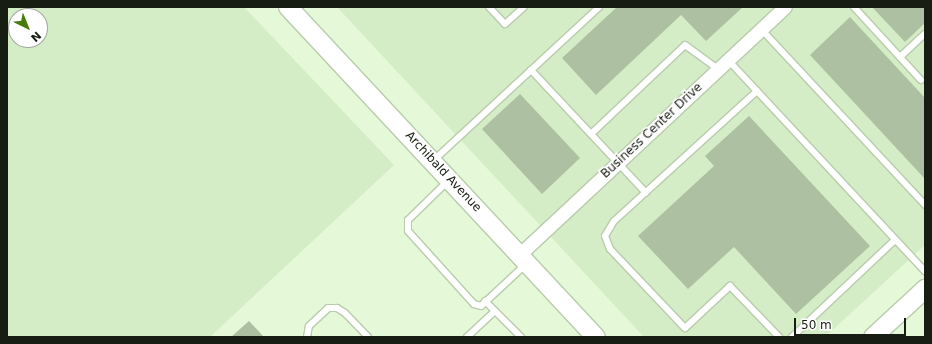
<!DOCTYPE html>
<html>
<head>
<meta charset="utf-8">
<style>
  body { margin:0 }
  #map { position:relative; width:932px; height:344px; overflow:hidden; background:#e5f8d8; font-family:"DejaVu Sans",sans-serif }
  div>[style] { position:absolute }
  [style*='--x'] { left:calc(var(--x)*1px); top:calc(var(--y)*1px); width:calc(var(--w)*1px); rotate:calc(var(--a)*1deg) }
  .built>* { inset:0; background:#d5edc6 }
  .building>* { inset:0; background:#adc0a1 }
  .roads { filter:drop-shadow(1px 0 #b9ccac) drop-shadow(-1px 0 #b9ccac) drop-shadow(0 1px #b9ccac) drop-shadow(0 -1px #b9ccac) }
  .service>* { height:6px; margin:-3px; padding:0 3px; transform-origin:3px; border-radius:3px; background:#fff }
  .minor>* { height:13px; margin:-6.5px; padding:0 6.5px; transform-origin:6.5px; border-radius:6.5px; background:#fff }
  .secondary>* { height:18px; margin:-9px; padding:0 9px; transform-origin:9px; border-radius:9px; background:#fff }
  span { translate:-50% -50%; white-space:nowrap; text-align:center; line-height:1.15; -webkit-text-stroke:3.5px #fff; paint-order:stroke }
  .street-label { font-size:12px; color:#171d12 }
  .frame { position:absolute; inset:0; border:8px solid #171d12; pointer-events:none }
  .north { position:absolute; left:8px; top:8px; width:40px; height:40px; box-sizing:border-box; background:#fff; border:1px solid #a2a5a0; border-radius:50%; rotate:137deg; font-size:11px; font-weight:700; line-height:16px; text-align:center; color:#171d12 }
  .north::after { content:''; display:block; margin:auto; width:14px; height:18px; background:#477b0b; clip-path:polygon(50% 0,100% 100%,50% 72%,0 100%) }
  .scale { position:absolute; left:794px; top:318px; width:112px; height:18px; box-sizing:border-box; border:2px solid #171d12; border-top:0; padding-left:5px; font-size:12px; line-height:14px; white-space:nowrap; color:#171d12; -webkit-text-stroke:3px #fff; paint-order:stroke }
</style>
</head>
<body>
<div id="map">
  <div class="built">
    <i style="clip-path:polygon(evenodd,7px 7px,244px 7px,394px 165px,210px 337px,7px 337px,7px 7px,16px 16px,40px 16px,40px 40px,16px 40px,16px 16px)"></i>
    <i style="clip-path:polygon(337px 7px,925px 7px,925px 245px,825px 337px,644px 337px)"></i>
  </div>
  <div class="building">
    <i style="clip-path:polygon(617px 7px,743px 7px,706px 41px,681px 15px,596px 95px,562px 58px)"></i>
    <i style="clip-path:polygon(872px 7px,925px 7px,925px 23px,905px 42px)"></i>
    <i style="clip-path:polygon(850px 17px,925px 98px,925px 179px,810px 55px)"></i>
    <i style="clip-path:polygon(520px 94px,580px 158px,542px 194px,482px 129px)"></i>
    <i style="clip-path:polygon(749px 116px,870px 246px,796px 314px,734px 247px,688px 289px,638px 236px,714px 166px,705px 156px)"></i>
    <i style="clip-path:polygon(249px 321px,264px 337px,231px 337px)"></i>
  </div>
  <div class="roads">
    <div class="service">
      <i style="--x:489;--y:7;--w:23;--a:47"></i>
      <i style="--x:505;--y:24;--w:25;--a:-42"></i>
      <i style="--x:854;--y:7;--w:99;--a:47.5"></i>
      <i style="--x:761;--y:29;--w:241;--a:47"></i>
      <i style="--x:900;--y:57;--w:34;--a:-43"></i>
      <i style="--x:728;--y:60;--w:289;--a:47"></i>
      <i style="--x:531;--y:70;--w:168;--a:46.9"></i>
      <i style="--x:757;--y:91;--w:193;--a:137.7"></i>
      <i style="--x:614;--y:221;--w:17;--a:121"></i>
      <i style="--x:605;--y:236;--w:14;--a:69"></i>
      <i style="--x:610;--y:249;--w:109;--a:46.5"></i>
      <i style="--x:685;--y:328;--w:62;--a:-43"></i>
      <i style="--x:730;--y:286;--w:71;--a:46.1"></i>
      <i style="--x:591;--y:134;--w:129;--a:-43.4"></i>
      <i style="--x:685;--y:45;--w:41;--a:36"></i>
      <i style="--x:434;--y:160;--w:225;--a:-42.8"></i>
      <i style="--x:449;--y:180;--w:57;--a:135.7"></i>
      <i style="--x:408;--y:220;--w:11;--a:90"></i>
      <i style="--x:408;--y:231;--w:98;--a:47.9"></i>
      <i style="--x:474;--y:304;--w:7;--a:16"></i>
      <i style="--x:481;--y:306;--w:62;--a:-43"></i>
      <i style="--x:485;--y:301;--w:51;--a:45"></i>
      <i style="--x:307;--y:337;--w:11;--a:-80"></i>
      <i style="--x:309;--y:326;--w:26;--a:-43"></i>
      <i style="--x:328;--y:308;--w:9;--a:0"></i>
      <i style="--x:337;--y:308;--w:9;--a:32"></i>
      <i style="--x:345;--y:313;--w:33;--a:46"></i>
      <i style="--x:467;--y:337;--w:38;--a:-43"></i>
      <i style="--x:792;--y:337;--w:141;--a:-43.3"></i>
    </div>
    <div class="minor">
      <i style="--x:520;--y:254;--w:362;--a:-43"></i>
    </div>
    <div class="secondary">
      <i style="--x:288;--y:7;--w:451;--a:47"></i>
      <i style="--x:873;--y:337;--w:71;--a:-42.7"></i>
    </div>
  </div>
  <div class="street-label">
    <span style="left:652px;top:131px;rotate:-43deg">Business Center Drive</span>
    <span style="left:443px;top:172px;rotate:47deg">Archibald Avenue</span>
  </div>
  <div class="frame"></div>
  <div class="north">N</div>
  <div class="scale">50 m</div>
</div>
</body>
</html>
